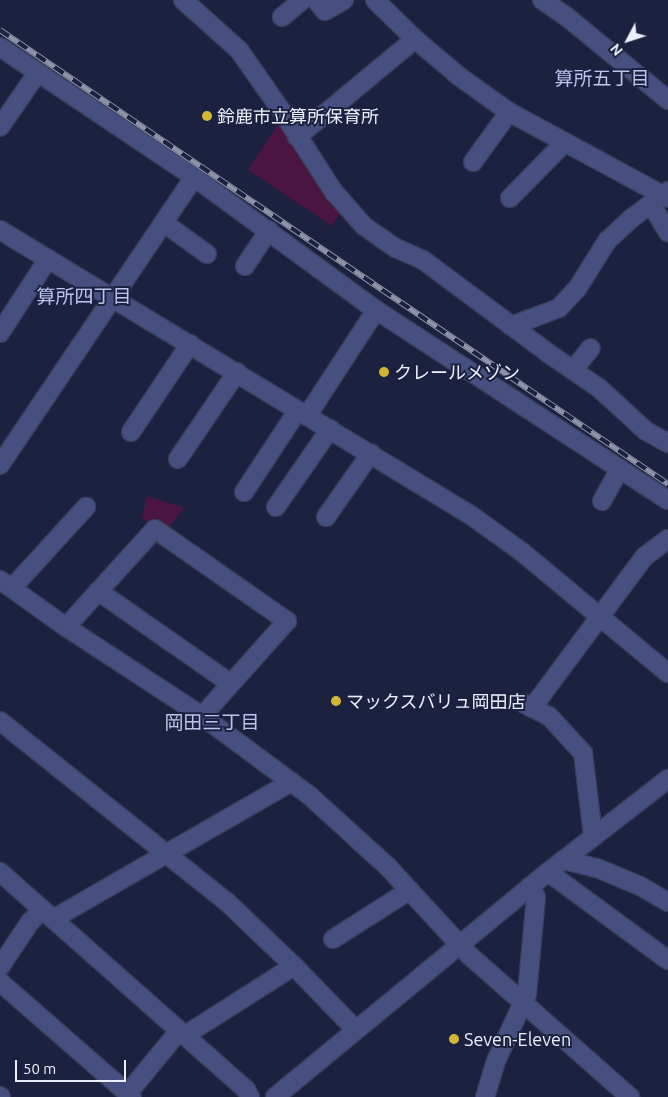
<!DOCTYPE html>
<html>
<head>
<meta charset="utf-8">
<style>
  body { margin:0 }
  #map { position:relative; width:668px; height:1097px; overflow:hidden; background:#1c2140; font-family:Ubuntu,"Noto Sans JP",sans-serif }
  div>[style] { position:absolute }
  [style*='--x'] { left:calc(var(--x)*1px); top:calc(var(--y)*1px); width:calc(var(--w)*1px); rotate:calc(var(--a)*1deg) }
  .green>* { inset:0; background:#4a1541 }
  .roads { filter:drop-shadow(1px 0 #393e5a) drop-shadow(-1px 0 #393e5a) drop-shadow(0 1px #393e5a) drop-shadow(0 -1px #393e5a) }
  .minor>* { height:18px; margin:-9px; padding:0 9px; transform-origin:9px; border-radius:9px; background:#474f81 }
  .rail>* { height:5.5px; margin-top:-2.75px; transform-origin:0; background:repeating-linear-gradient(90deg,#1c2140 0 11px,#8f93a7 0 22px); box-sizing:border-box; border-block:1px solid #8f93a7 }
  .dots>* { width:14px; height:14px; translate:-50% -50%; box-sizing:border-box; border:2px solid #1c2140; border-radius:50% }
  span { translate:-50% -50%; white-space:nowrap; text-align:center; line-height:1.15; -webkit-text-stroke:4px #1c2140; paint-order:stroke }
  .poi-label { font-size:18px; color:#eceffb }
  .left { translate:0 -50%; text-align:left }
  .neighbourhood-label { font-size:19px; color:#bbc4ec }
  .north { position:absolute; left:603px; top:15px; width:50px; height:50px; -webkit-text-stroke:4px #1c2140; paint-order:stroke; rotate:230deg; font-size:14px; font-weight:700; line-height:20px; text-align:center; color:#eceffb }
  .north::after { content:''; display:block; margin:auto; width:18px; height:22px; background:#eceffb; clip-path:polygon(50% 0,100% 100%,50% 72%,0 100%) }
  .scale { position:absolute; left:15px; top:1060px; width:111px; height:22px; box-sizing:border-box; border:2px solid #eceffb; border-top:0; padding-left:6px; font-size:15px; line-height:18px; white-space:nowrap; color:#eceffb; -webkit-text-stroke:4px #1c2140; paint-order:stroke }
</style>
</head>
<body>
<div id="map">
  <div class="green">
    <i style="clip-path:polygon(281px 120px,342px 210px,332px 226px,248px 170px)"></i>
    <i style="clip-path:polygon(147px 496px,184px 508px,169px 527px,155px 519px,150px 525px,142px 517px)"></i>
  </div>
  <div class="roads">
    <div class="minor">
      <i style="--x:183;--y:0;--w:75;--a:41.8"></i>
      <i style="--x:239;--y:50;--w:77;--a:55.1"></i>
      <i style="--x:283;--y:113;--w:94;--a:57.2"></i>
      <i style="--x:334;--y:192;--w:45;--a:48.6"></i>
      <i style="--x:364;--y:226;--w:39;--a:35"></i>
      <i style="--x:396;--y:248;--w:30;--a:24"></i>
      <i style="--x:423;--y:260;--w:156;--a:36.6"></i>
      <i style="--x:548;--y:353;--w:62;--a:34.5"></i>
      <i style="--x:599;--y:388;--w:64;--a:42.5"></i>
      <i style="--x:646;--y:431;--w:25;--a:29"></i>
      <i style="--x:316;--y:0;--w:14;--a:51"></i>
      <i style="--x:325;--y:11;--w:22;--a:-30"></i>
      <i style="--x:375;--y:0;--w:56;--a:44.3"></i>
      <i style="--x:415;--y:39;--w:59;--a:40.2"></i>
      <i style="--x:460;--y:77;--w:60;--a:35.5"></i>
      <i style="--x:509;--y:112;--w:181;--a:28.4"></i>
      <i style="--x:542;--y:0;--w:30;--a:34"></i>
      <i style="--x:567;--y:17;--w:131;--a:39.4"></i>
      <i style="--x:282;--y:17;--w:26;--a:-40"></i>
      <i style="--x:0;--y:47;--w:234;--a:33.8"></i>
      <i style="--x:194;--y:177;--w:225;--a:36.2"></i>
      <i style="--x:376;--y:310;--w:348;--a:33.1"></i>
      <i style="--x:0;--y:127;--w:67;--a:-55.4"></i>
      <i style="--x:297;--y:137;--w:153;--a:-39.7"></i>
      <i style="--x:473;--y:162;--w:62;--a:-54.2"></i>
      <i style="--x:510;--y:198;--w:78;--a:-45.5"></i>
      <i style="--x:651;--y:204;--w:33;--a:59"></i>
      <i style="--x:164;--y:223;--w:53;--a:35.8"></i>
      <i style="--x:0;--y:230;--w:552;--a:31.21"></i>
      <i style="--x:472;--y:516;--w:62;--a:35.8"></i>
      <i style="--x:522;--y:552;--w:190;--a:39.7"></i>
      <i style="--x:245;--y:266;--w:43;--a:-56.3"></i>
      <i style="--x:511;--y:326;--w:51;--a:-20.6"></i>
      <i style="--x:559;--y:308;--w:26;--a:-47"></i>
      <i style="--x:577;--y:289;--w:57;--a:-58"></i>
      <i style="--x:607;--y:241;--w:34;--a:-43"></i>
      <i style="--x:632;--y:218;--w:45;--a:-36.9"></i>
      <i style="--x:0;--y:333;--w:88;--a:-57"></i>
      <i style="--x:573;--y:370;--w:28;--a:-51"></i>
      <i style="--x:307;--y:416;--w:126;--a:-56.9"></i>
      <i style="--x:131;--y:432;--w:106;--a:-56.2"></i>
      <i style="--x:178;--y:459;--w:105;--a:-55.9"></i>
      <i style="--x:0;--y:465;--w:347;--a:-56"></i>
      <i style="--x:244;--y:492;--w:98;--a:-56.6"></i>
      <i style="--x:602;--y:501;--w:37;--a:-61"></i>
      <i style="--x:276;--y:507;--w:95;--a:-55.3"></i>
      <i style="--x:326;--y:517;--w:78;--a:-54.9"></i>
      <i style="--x:0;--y:580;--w:81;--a:35.5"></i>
      <i style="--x:66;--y:627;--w:163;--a:33.2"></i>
      <i style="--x:202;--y:716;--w:134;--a:36.5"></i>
      <i style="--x:310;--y:796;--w:105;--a:42.3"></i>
      <i style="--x:388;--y:867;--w:120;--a:47.4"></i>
      <i style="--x:469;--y:955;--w:215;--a:41.4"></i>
      <i style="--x:12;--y:588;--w:110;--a:-47.6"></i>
      <i style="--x:98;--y:591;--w:161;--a:34.9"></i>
      <i style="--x:66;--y:627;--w:132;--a:-47.8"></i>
      <i style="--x:155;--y:529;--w:161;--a:34.9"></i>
      <i style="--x:287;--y:621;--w:127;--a:131.8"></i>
      <i style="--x:523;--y:703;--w:29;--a:27"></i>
      <i style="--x:549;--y:716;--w:50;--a:47.4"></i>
      <i style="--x:583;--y:753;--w:84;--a:83.1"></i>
      <i style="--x:532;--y:708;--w:188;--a:-53.4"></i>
      <i style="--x:644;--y:557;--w:30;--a:-37"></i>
      <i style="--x:0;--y:721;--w:290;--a:38.6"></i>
      <i style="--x:227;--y:902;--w:93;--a:43.7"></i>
      <i style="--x:294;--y:966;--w:88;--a:45.9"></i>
      <i style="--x:564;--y:860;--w:34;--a:14"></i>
      <i style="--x:597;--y:868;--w:47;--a:22.7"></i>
      <i style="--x:640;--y:886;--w:32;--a:30"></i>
      <i style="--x:0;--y:872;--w:329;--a:41.5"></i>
      <i style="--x:246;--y:1090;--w:8;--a:60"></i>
      <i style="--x:548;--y:872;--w:149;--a:36.3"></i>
      <i style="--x:53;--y:919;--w:275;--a:-29.9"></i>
      <i style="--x:333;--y:939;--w:91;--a:-32.5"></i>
      <i style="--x:0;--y:967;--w:54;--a:-56.3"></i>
      <i style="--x:30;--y:922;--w:17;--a:-45"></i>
      <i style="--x:0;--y:982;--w:175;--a:41.1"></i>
      <i style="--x:184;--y:1036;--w:130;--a:-32.5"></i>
      <i style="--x:128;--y:1093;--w:80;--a:-50.6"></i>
      <i style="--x:0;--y:1096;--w:1;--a:45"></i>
      <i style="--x:275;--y:1097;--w:354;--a:-39.5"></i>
      <i style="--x:548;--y:872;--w:152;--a:-37.8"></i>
      <i style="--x:485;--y:1097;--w:38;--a:-73"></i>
      <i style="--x:496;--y:1061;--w:74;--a:-65.2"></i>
      <i style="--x:527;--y:994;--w:97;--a:-84.7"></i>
      <i style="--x:536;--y:897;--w:12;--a:-125"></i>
    </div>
  </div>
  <div class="rail">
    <i style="--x:0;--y:30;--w:808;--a:34.2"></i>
  </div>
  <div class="dots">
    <i style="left:207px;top:116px;background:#d4b635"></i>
    <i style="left:384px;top:372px;background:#d4b635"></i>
    <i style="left:336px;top:701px;background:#d4b635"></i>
    <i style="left:454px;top:1039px;background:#d4b635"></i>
  </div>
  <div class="poi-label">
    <span class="left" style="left:217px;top:116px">鈴鹿市立算所保育所</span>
    <span class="left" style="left:394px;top:372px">クレールメゾン</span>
    <span class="left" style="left:346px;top:701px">マックスバリュ岡田店</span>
    <span class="left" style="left:464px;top:1039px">Seven-Eleven</span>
  </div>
  <div class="neighbourhood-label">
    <span style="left:602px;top:79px">算所五丁目</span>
    <span style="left:84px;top:297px">算所四丁目</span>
    <span style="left:212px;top:723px">岡田三丁目</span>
  </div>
  <div class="north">N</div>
  <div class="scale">50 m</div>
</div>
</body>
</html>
